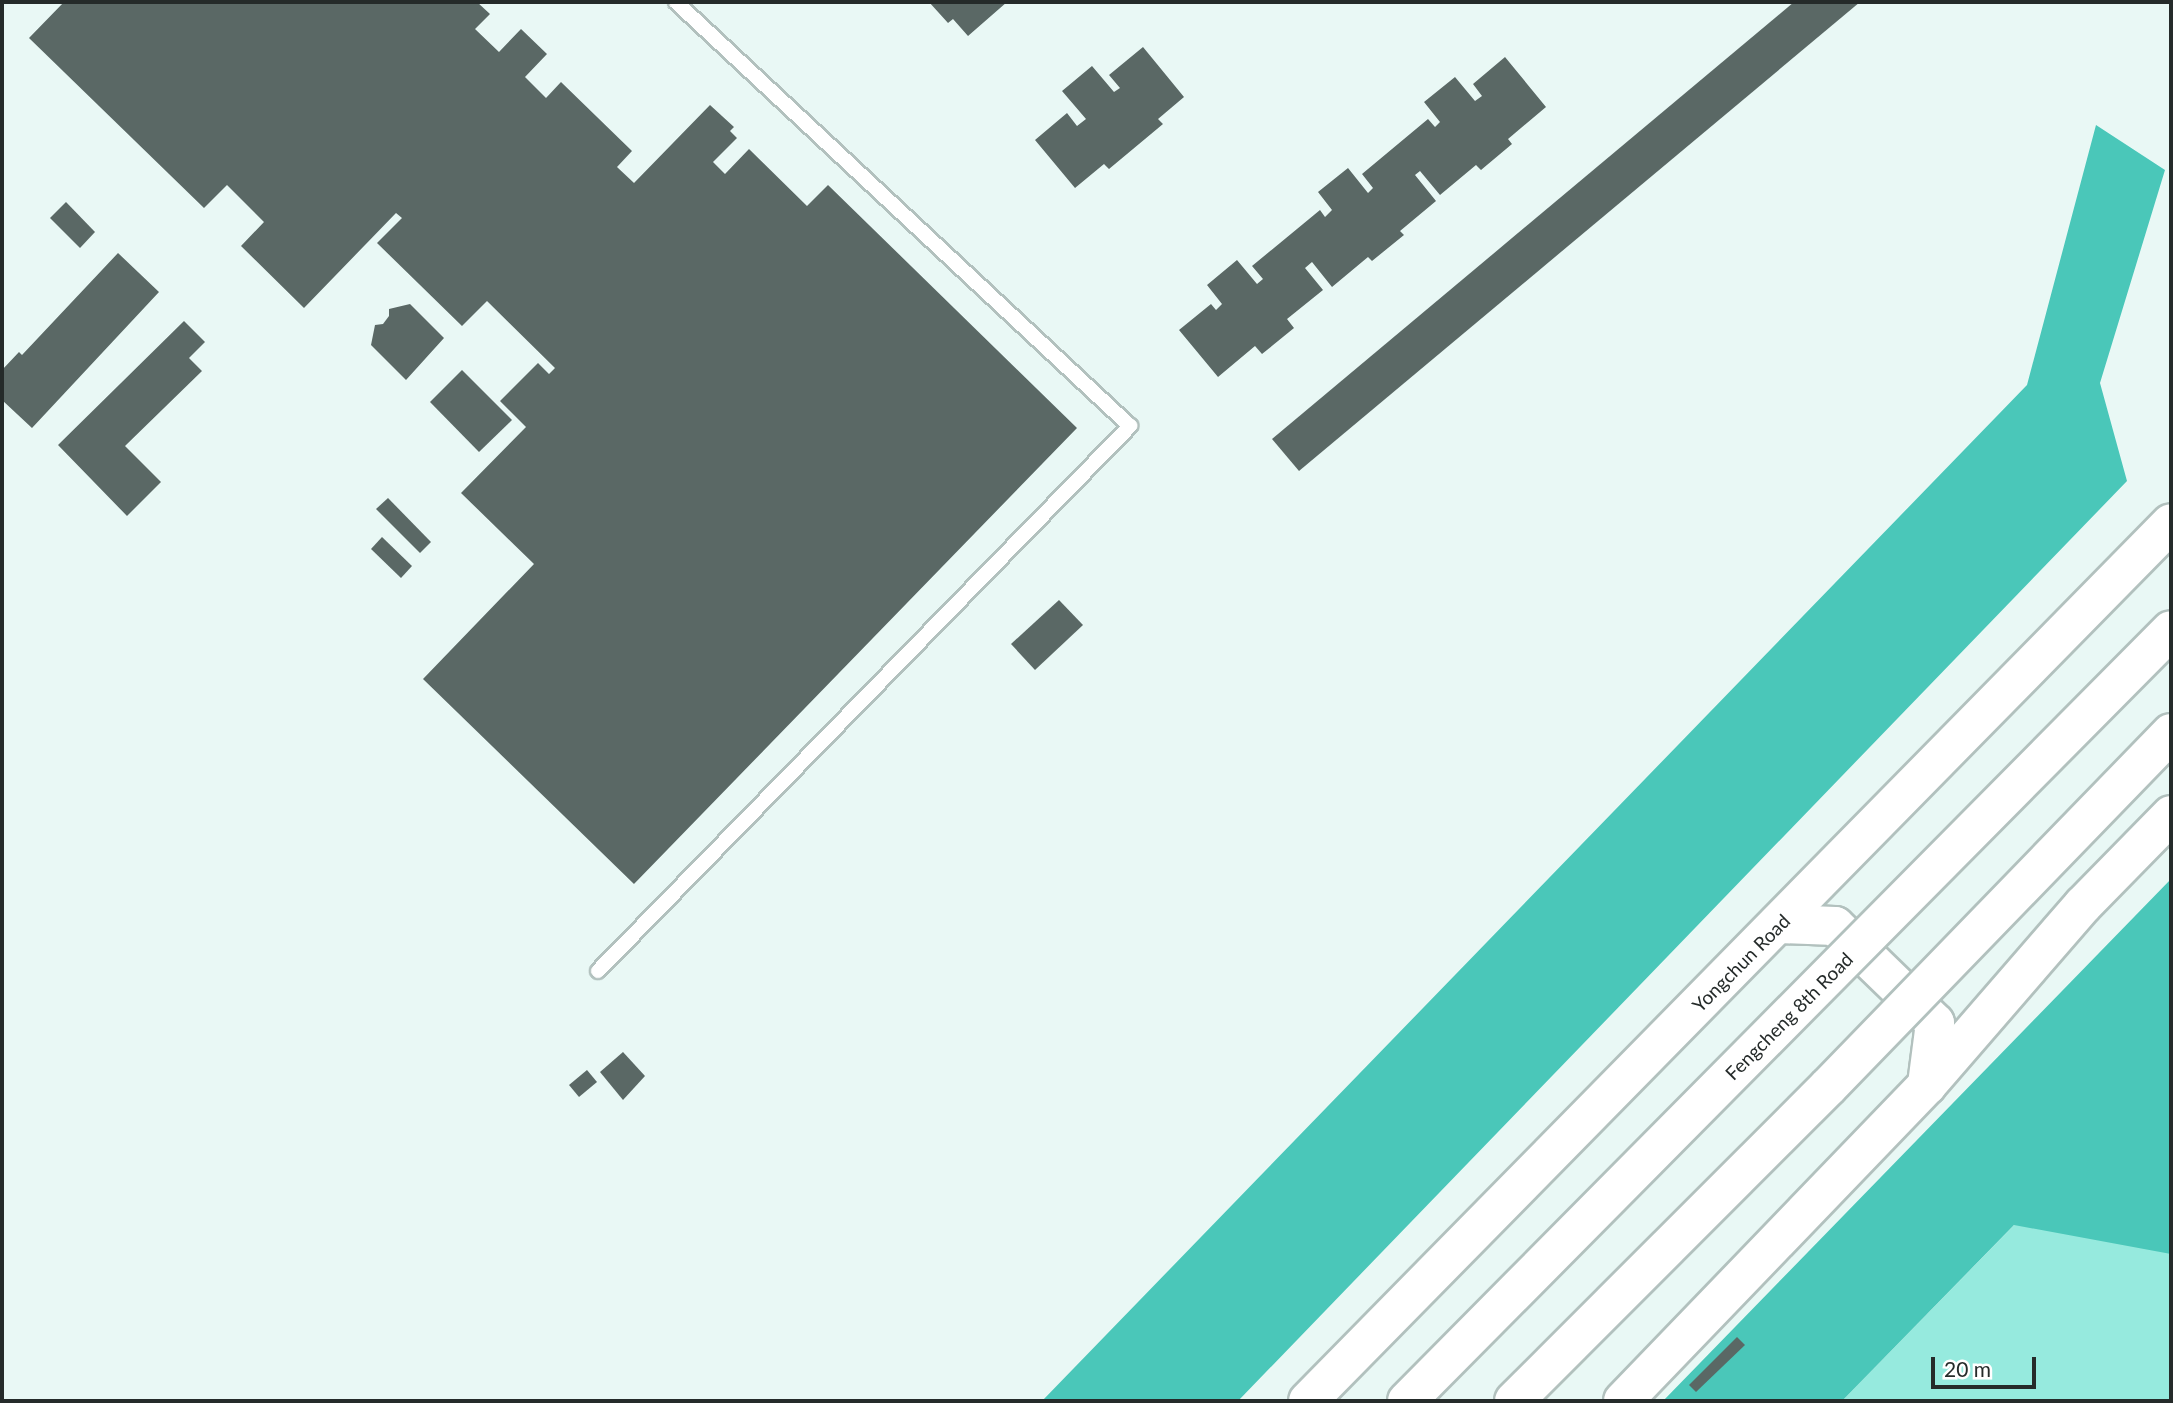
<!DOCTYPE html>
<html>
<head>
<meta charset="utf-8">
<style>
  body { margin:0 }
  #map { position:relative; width:2173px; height:1403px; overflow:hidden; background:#e9f8f5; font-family:Lato,sans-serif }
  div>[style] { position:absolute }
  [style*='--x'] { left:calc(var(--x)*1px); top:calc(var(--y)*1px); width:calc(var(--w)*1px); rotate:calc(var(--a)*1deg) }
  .green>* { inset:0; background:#96eade }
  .forest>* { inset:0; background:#4ac7b9 }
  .building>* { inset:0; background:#5a6865 }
  .roads { filter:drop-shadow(2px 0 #b2c1be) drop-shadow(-2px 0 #b2c1be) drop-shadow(0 2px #b2c1be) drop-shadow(0 -2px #b2c1be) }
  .lane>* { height:14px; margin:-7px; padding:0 7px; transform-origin:7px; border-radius:7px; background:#fff }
  .secondary>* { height:38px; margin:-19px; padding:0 19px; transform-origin:19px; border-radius:19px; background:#fff }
  .bridges { filter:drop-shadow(2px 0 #b2c1be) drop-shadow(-2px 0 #b2c1be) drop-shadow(0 2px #b2c1be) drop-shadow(0 -2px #b2c1be) }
  .secondary-bridge>* { height:38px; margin:-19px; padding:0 19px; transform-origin:19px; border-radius:19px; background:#fff }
  span { translate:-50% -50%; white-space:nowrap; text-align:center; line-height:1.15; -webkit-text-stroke:7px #fff; paint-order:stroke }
  .street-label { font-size:19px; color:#252b2a }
  .frame { position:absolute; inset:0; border:4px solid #252b2a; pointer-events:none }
  .scale { position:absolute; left:1931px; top:1357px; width:105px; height:32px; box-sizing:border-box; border:4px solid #252b2a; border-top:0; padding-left:9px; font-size:21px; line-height:24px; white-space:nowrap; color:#252b2a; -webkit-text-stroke:5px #fff; paint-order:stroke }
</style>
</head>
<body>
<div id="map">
  <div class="green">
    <i style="clip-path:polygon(2025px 1214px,2171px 1248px,2171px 1401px,1842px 1401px)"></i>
  </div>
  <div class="forest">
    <i style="clip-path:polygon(2096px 125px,2165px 170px,2100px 383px,2127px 481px,1238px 1401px,1042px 1401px,2027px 385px)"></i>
    <i style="clip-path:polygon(2171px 879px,2171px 1254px,2014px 1225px,1842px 1401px,1663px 1401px)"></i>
  </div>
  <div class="building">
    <i style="clip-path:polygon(64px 2px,477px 2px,490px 14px,475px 29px,499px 52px,521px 29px,547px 54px,525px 77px,546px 98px,561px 82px,632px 151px,617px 167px,634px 183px,710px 105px,734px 127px,730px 131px,737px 138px,713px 162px,725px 174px,749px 149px,807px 206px,828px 185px,1077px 428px,634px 884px,423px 679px,534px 564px,461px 493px,526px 427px,500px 401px,538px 363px,549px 374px,555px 368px,487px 301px,462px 326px,377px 243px,402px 218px,396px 213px,304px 308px,241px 246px,264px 222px,227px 185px,204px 208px,29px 38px)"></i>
    <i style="clip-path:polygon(929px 2px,1007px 2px,968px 36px,953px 19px,948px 23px)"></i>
    <i style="clip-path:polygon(1794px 2px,1860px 2px,1299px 471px,1272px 439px)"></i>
    <i style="clip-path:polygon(1143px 47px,1184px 97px,1158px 119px,1163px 124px,1109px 169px,1104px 164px,1075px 188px,1035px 140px,1067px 113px,1077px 126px,1086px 119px,1062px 91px,1092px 66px,1114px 92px,1120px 88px,1109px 75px)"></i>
    <i style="clip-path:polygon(1505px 57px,1546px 107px,1508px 139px,1512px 144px,1481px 170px,1476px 165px,1440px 195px,1420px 171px,1415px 175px,1436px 201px,1400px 231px,1404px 235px,1372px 261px,1368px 257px,1332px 287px,1312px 262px,1305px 268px,1323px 290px,1287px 319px,1294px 328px,1262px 354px,1255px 346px,1218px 377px,1179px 330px,1211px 304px,1216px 310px,1222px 304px,1207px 285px,1237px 260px,1257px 284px,1263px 279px,1252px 266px,1320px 210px,1325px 217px,1332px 210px,1318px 192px,1348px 168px,1368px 193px,1373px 188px,1362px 174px,1428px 119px,1435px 127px,1440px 122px,1424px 102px,1455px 77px,1475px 101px,1482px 96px,1473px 84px)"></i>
    <i style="clip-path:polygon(66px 202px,95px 232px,80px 248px,50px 218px)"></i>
    <i style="clip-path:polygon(118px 253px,159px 292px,32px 428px,2px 400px,2px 370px,19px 352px,22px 355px)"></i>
    <i style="clip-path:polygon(410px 304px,444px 338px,406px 380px,371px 345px,375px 325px,383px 324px,389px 316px,389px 309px)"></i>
    <i style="clip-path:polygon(184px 321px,205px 342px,189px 358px,202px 371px,125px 446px,161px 482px,127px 516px,58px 445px)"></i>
    <i style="clip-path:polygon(462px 370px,512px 420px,479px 452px,430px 402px)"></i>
    <i style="clip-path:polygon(388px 498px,431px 542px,420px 553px,376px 509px)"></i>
    <i style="clip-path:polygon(382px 537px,412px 566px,401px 578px,371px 549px)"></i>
    <i style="clip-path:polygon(1059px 600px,1083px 625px,1035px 670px,1011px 644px)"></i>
    <i style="clip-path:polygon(623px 1052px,645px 1076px,623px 1100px,600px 1072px)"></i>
    <i style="clip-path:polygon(587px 1070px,597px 1082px,579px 1097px,569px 1085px)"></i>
    <i style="clip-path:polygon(1737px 1337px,1745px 1345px,1696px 1392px,1689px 1385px)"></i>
  </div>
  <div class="roads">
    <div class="lane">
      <i style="--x:598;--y:971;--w:762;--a:-45.69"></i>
      <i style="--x:1130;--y:426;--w:621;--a:-136.96"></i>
    </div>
    <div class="secondary">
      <i style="--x:1780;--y:924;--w:55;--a:2.1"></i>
      <i style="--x:1835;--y:926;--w:139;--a:44.1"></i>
      <i style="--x:1935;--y:1023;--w:63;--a:97.4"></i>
      <i style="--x:1308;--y:1401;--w:1231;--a:-45.49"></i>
      <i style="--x:1623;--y:1401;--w:438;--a:-46.1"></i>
      <i style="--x:1927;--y:1085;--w:238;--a:-49.1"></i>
      <i style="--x:2083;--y:905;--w:126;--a:-45.6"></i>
    </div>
  </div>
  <div class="bridges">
    <div class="secondary-bridge">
      <i style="--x:1407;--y:1401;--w:1085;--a:-45.26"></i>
      <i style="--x:1514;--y:1401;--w:444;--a:-45"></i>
      <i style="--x:1828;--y:1087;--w:493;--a:-45.9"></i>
    </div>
  </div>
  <div class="street-label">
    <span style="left:1741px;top:963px;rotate:-45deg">Yongchun Road</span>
    <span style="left:1789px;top:1016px;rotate:-45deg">Fengcheng 8th Road</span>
  </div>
  <div class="frame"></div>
  <div class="scale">20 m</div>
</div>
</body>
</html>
